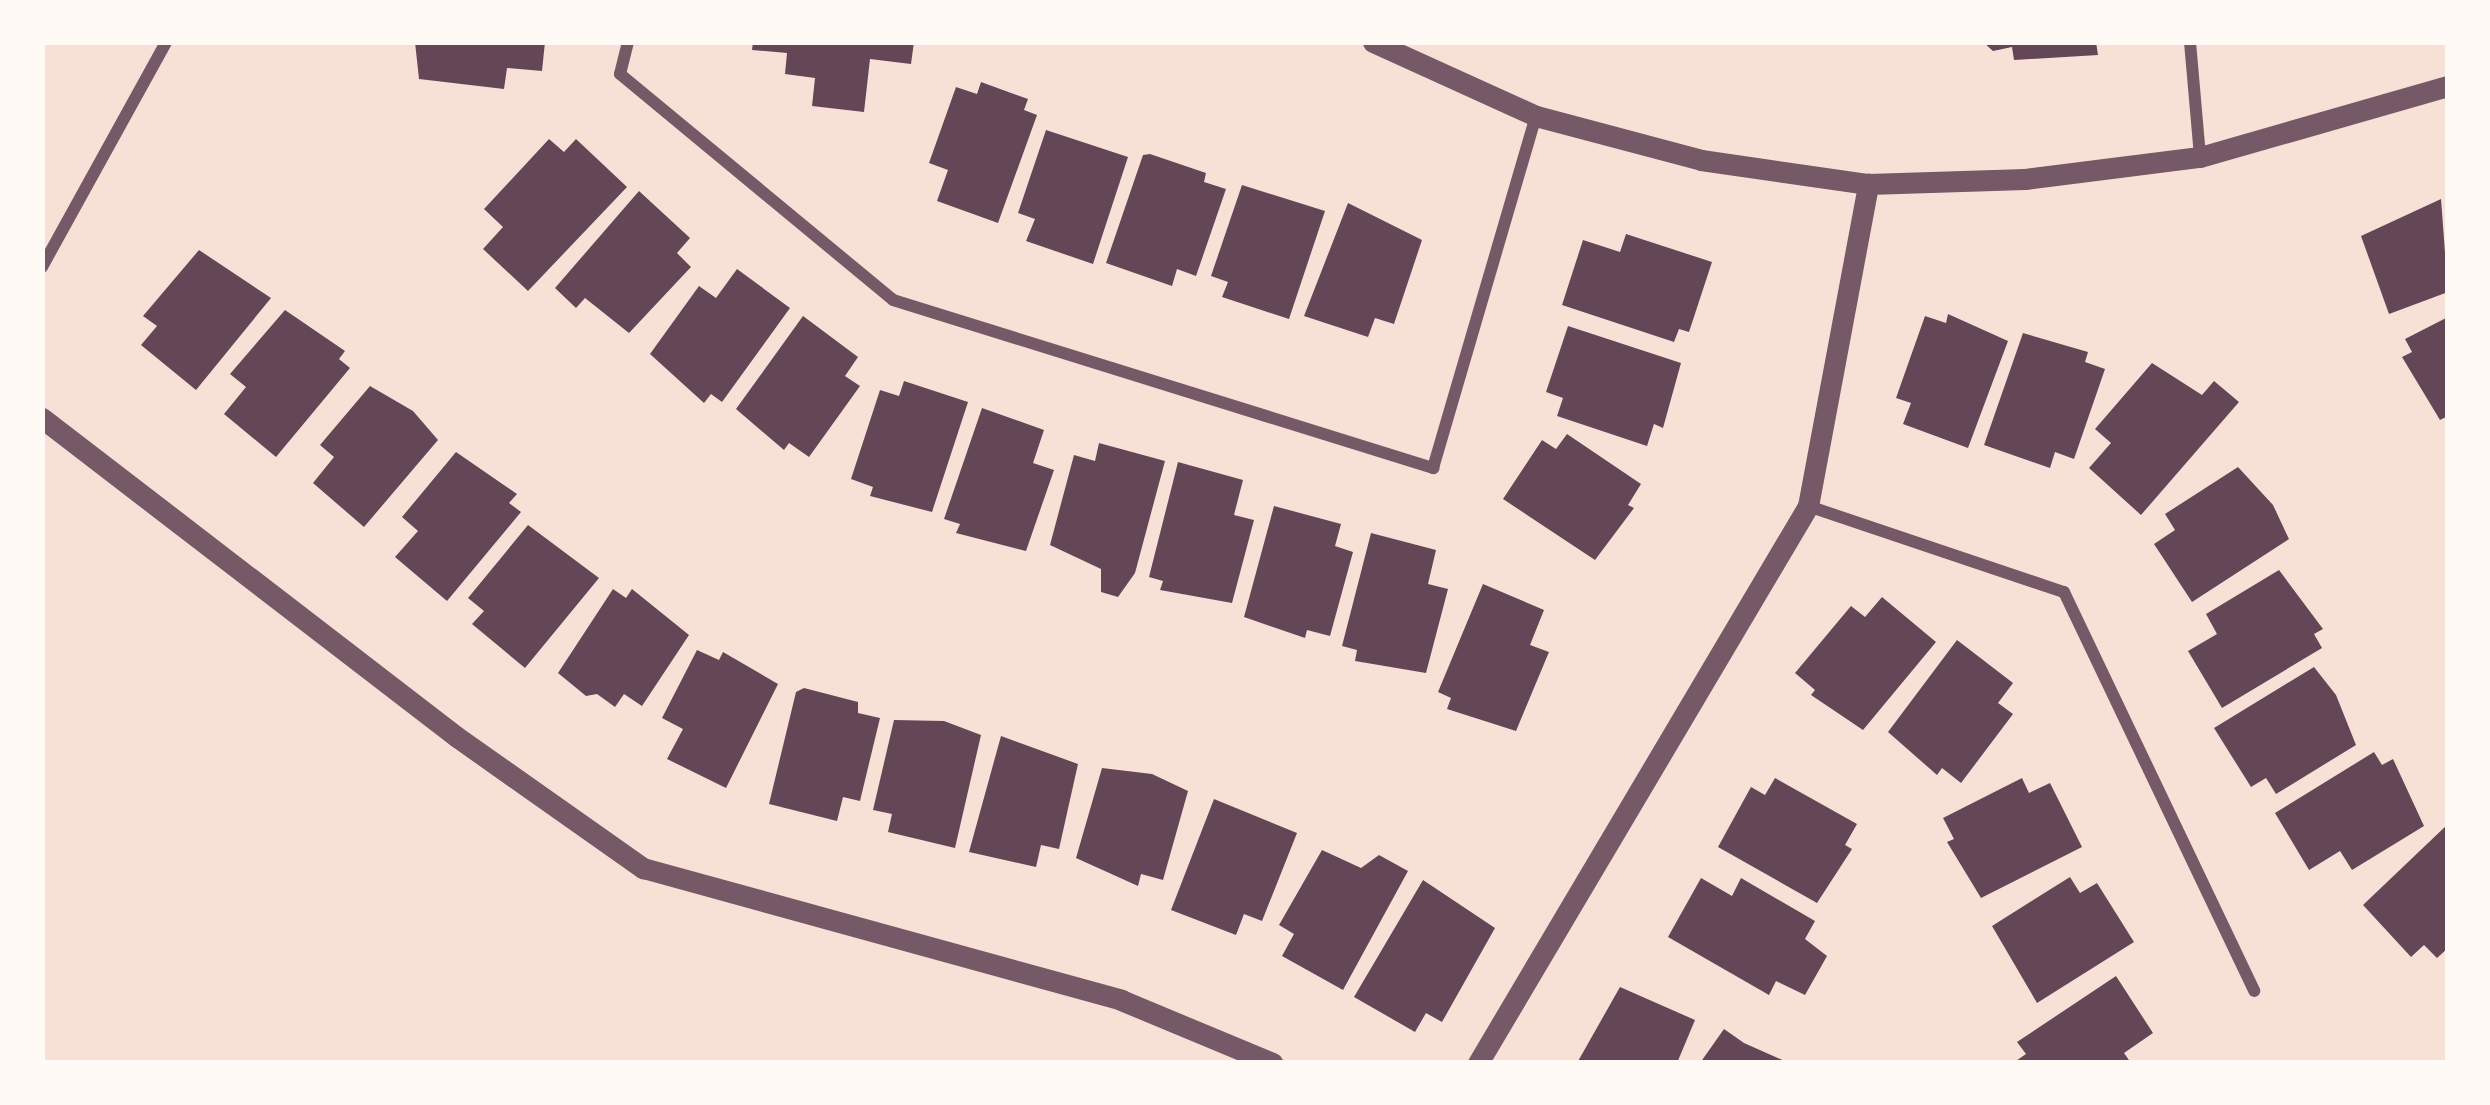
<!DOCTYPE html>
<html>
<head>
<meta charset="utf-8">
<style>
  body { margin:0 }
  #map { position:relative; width:2490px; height:1105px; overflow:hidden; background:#f7e1d7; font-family:Inter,sans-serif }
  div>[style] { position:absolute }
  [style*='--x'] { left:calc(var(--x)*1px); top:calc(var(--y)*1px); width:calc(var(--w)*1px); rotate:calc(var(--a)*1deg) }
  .building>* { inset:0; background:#644757 }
  .minor>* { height:12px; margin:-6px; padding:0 6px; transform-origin:6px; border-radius:6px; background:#755966 }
  .tertiary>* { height:21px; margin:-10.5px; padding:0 10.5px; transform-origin:10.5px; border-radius:10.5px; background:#755966 }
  span { translate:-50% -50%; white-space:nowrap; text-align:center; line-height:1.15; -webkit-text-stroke:9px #fffaf5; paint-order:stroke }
  .frame { position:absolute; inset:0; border:45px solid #fffaf5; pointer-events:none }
</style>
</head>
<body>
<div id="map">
  <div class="building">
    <i style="clip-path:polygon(415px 42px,545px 42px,542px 71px,507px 68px,504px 89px,419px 79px)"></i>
    <i style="clip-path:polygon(753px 42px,914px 42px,911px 64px,870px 59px,864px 112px,812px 106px,815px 78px,785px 74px,787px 53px,752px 50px)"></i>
    <i style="clip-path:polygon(1983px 42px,2096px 42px,2098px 55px,2014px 60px,2012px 47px,1993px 51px)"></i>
    <i style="clip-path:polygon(981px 82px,1028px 99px,1024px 110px,1037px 115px,998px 223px,937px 201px,948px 170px,929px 163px,956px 87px,977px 94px)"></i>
    <i style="clip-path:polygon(1046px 130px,1128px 157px,1093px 264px,1026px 241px,1035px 219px,1018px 213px)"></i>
    <i style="clip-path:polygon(549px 139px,564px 152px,576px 139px,627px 187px,528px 291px,483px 249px,503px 227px,484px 209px)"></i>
    <i style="clip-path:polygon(1150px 154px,1206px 173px,1204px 182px,1226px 189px,1196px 276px,1177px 269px,1172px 286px,1106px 263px,1143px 155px)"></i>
    <i style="clip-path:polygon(1242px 185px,1325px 211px,1289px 319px,1222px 297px,1228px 282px,1211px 276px)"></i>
    <i style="clip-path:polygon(639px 191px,690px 238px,677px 253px,691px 267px,629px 333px,585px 298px,576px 308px,555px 288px)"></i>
    <i style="clip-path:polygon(2441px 199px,2448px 292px,2389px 314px,2361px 236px)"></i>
    <i style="clip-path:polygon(1348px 203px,1422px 240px,1394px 324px,1375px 318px,1368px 337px,1304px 316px)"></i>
    <i style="clip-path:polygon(1626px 234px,1712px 262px,1689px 332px,1679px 329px,1674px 342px,1562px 305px,1583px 240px,1620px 252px)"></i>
    <i style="clip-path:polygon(199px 250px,271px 298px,196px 390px,141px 345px,157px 326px,143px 316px)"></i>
    <i style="clip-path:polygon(737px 269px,790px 308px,722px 402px,711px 394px,704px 403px,650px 354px,699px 286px,716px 298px)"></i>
    <i style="clip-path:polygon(285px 310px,345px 351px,339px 359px,350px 368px,276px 457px,224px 414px,246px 387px,230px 374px)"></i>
    <i style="clip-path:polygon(1948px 314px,2008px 341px,1968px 448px,1903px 424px,1911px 403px,1896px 398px,1925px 316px,1946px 323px)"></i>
    <i style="clip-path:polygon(803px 316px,858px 357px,845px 376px,860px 386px,809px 457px,789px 443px,784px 450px,736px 409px)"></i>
    <i style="clip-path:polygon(2448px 317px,2448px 416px,2440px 420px,2402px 357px,2412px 352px,2405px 339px)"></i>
    <i style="clip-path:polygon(1568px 326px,1681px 363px,1663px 428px,1654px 424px,1647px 446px,1557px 416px,1563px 398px,1546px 392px)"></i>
    <i style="clip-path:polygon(2023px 333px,2088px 352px,2085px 362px,2105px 369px,2074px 459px,2055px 452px,2050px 468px,1984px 445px)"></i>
    <i style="clip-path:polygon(2152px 363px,2202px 395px,2214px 381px,2239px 402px,2141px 515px,2089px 468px,2111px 443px,2095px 429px)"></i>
    <i style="clip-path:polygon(904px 381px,968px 402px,932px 512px,870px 496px,873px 487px,851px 479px,880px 390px,899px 396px)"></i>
    <i style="clip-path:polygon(370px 386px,413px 411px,438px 440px,364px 527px,313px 483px,334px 457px,320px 445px)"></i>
    <i style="clip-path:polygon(982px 408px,1044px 430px,1033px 463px,1054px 470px,1026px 551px,956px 533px,960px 524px,944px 519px)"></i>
    <i style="clip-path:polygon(1567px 434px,1641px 484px,1628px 505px,1634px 508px,1595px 560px,1503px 499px,1542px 440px,1556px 449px)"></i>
    <i style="clip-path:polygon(1099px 443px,1165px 461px,1135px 573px,1118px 597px,1101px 592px,1101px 569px,1050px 545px,1074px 455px,1095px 461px)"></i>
    <i style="clip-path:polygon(456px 452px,517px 494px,509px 503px,521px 512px,447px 601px,395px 557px,418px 531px,402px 517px)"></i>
    <i style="clip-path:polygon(1178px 462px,1243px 480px,1234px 515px,1254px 520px,1232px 603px,1160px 590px,1163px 581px,1149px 577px)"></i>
    <i style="clip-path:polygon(2238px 467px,2273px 505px,2289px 539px,2192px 602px,2154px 544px,2175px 530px,2165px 514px)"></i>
    <i style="clip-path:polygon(1274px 506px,1341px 524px,1335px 546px,1353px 552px,1330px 636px,1307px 630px,1305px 638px,1244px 617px)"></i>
    <i style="clip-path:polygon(528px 525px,599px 578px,525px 668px,472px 624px,484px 611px,468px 598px)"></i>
    <i style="clip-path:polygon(1371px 533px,1436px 550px,1428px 584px,1448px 589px,1426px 673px,1355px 661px,1357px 650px,1342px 646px)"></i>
    <i style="clip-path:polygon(2279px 570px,2323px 629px,2314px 634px,2322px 648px,2222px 708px,2188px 651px,2217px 634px,2206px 614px)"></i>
    <i style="clip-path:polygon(1483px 584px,1544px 610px,1530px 645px,1549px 652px,1516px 731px,1447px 709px,1451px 698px,1438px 692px)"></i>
    <i style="clip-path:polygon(613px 589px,626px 598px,632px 589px,689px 635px,642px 706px,624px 694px,615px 707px,597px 694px,586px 696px,558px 673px)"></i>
    <i style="clip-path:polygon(1882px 597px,1936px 642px,1863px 730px,1811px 695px,1815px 690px,1795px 673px,1851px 606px,1865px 617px)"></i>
    <i style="clip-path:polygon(1957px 640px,2013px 683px,1998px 703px,2013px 714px,1961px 783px,1942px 768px,1937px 775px,1888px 732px)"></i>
    <i style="clip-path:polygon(697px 650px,719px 660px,723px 652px,778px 684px,726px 788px,667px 759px,683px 729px,662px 718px)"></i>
    <i style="clip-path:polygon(2314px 667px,2336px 695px,2356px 745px,2276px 794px,2266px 778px,2251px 787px,2214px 728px)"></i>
    <i style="clip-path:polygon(804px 688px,858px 702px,858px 713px,880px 718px,860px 801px,843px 797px,837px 821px,769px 804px,796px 692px)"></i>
    <i style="clip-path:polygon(894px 720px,944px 721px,981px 735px,955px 848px,888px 832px,892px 814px,873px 810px)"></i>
    <i style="clip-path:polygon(1001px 736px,1078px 764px,1059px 849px,1041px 845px,1036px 867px,969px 852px)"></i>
    <i style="clip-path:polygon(2374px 752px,2382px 765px,2393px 759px,2424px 826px,2352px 870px,2340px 851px,2309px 870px,2275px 813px)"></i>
    <i style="clip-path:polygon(1102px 768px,1152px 774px,1188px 791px,1163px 880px,1141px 874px,1138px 886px,1076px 858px)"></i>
    <i style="clip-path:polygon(1775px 778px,1857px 824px,1845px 845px,1852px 849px,1817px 903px,1718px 847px,1751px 787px,1765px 795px)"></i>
    <i style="clip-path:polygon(2022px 778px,2029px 793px,2050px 783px,2082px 847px,1981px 898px,1947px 842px,1954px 839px,1943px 818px)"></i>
    <i style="clip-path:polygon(1214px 799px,1297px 833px,1262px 921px,1244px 914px,1236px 935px,1171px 910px)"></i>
    <i style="clip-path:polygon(2448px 824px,2448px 948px,2437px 958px,2424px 945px,2411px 957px,2363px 905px)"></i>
    <i style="clip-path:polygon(1322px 850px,1361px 868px,1379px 855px,1408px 871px,1343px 990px,1282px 956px,1294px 934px,1279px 925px)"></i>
    <i style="clip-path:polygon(2070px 877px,2080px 893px,2097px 883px,2134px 942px,2037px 1003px,1992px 926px)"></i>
    <i style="clip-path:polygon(1701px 878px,1732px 896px,1741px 878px,1815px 921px,1805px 939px,1827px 956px,1805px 995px,1776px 981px,1769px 995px,1668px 937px)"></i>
    <i style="clip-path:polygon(1423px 880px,1495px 928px,1442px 1022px,1426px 1013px,1415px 1032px,1354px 997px)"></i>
    <i style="clip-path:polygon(2116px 976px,2153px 1033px,2124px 1053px,2131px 1063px,2013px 1063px,2026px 1054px,2017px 1042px)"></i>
    <i style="clip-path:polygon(1620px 987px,1695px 1020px,1677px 1063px,1577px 1063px)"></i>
    <i style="clip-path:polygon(1724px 1029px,1744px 1043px,1789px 1063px,1700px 1063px)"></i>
  </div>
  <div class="minor">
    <i style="--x:628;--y:42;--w:33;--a:104"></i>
    <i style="--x:620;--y:74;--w:354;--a:39.6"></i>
    <i style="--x:893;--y:300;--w:566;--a:17.28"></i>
    <i style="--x:1433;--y:468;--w:367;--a:-73.7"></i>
    <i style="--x:2190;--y:42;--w:115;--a:85"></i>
    <i style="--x:42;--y:267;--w:257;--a:-61.1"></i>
    <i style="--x:1808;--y:506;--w:270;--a:18.6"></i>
    <i style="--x:2064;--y:592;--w:442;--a:64.5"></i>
  </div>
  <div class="tertiary">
    <i style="--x:1373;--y:42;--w:179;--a:24.4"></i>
    <i style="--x:1536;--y:116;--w:171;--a:14.9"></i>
    <i style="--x:1701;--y:160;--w:169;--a:8.2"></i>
    <i style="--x:1868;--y:184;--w:157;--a:-1.8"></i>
    <i style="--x:2025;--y:179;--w:176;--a:-7.2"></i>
    <i style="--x:2200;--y:157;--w:258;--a:-16"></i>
    <i style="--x:42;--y:418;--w:523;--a:37.55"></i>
    <i style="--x:457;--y:737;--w:228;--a:35.2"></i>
    <i style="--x:643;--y:868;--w:496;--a:15.4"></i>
    <i style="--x:1121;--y:1000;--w:164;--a:22.6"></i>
    <i style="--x:1478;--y:1063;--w:647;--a:-59.35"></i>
    <i style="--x:1808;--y:506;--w:328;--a:-79.4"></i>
  </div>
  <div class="frame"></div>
</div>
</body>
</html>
